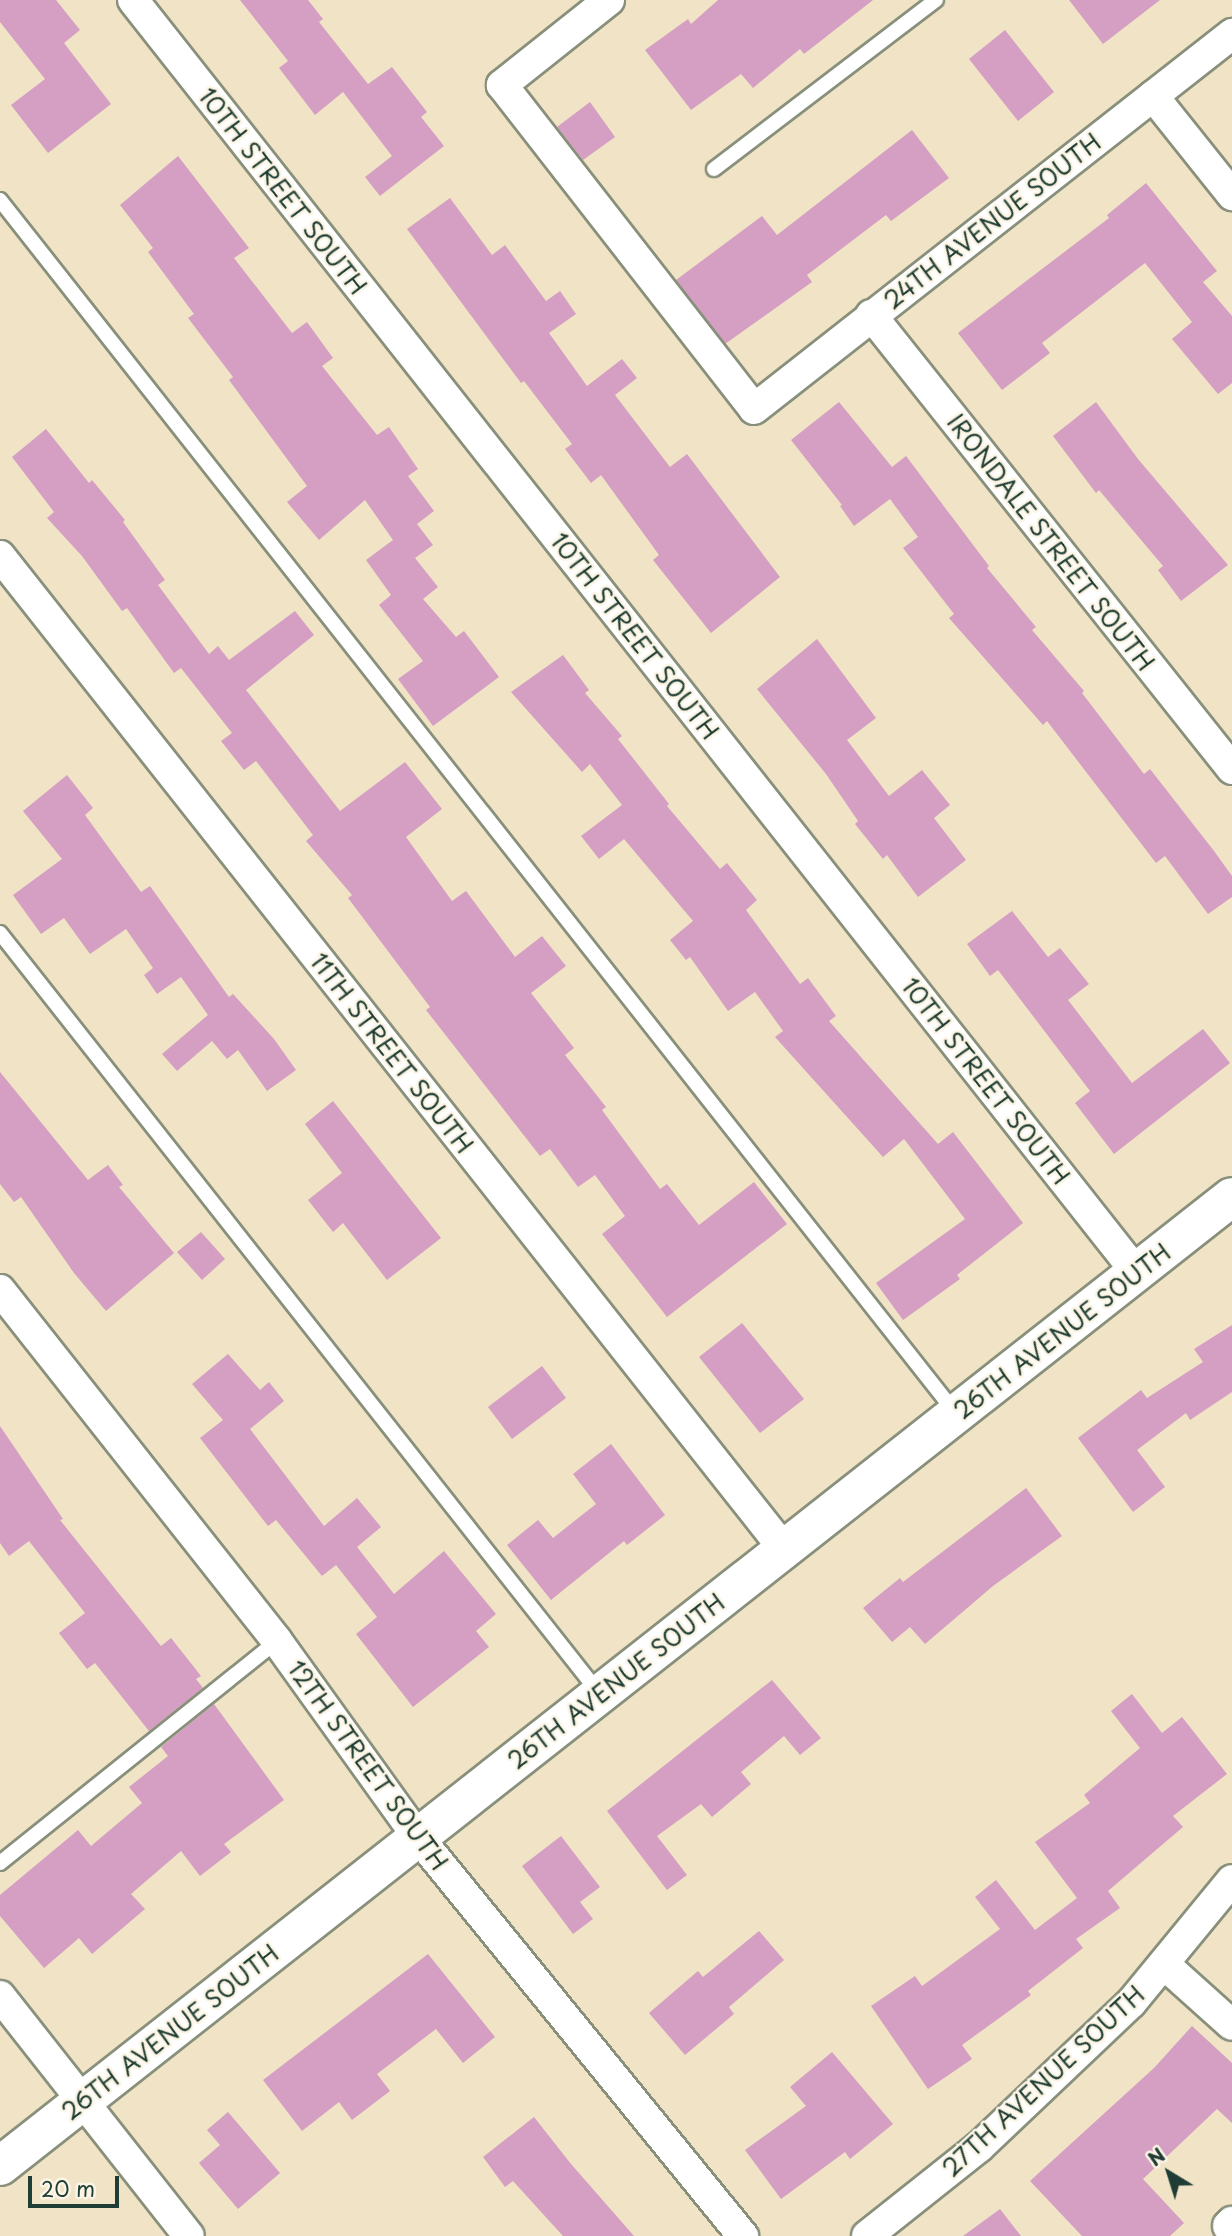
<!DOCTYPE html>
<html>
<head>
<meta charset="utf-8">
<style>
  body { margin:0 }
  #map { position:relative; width:1232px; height:2236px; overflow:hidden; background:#f1e3c5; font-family:"Playpen Sans",sans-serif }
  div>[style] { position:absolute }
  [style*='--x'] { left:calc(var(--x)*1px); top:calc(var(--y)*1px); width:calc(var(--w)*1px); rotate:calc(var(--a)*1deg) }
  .building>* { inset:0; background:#d49fc2 }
  .roads { filter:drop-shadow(2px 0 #88907c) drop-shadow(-2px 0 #88907c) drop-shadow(0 2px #88907c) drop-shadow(0 -2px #88907c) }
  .lane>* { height:14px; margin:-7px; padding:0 7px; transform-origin:7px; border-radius:7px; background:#fff }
  .street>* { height:30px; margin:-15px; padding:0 15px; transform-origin:15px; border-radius:15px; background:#fff }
  .secondary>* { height:38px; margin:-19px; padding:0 19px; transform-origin:19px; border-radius:19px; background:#fff }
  span { translate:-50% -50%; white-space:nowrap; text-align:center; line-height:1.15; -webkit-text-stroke:5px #fcf5e5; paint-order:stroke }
  .street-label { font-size:24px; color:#1f3d34 }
  .north { position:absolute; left:1134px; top:2138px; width:70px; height:70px; -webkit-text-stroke:5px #fcf5e5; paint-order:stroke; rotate:322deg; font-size:19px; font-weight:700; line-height:28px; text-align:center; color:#1f3d34 }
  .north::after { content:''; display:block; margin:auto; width:24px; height:32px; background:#1f3d34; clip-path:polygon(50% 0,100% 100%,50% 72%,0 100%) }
  .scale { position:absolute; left:28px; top:2176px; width:91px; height:32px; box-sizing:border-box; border:4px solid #1f3d34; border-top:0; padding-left:9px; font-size:21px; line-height:24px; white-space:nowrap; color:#1f3d34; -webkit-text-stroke:5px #fcf5e5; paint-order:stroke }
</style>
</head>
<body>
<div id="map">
  <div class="building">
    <i style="clip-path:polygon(0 0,56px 0,80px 30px,64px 43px,111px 104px,48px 153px,11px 105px,45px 79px,0 22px)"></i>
    <i style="clip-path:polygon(240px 0,308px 0,323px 19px,319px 22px,368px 84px,392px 67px,427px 112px,421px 117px,444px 146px,380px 196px,365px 177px,392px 156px,343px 92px,315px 115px,279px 68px,288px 61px)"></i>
    <i style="clip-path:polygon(718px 0,873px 0,804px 54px,800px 49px,753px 88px,741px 74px,691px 110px,645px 50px,688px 19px,691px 24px)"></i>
    <i style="clip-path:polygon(1069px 0,1160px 0,1103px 44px)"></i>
    <i style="clip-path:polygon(1005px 30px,1054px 92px,1018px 121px,969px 59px)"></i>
    <i style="clip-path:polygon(590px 102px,615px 137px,583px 160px,557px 127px)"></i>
    <i style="clip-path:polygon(912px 130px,949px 178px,891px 221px,886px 215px,807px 275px,812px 282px,725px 344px,676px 280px,762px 216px,777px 235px)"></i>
    <i style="clip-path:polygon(178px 156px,249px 248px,234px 258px,292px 333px,307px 322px,333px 358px,322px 366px,377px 435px,389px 427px,418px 469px,408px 476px,434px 511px,417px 524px,433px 545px,415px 558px,438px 587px,423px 599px,456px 637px,464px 631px,499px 677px,433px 726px,398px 679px,423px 661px,379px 605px,391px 595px,366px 560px,393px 540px,365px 500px,319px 540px,287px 502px,307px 486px,229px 380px,233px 377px,188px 318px,194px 314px,148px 252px,153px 248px,120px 205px)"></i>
    <i style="clip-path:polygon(1146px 183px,1217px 271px,1203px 282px,1232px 316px,1232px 383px,1218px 394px,1172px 339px,1192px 322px,1145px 263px,1042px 343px,1050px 353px,1002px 390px,958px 333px,1109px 218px,1107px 215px)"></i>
    <i style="clip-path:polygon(450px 198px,492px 255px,505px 245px,546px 301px,560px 291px,576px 314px,549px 333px,587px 386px,622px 359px,637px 378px,615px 395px,670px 467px,687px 454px,780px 577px,711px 633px,653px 560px,659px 555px,601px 475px,591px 483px,565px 449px,572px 444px,524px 381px,521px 383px,407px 229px)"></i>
    <i style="clip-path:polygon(839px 402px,892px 467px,906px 456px,989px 566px,987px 568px,1036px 627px,1032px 630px,1084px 691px,1082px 693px,1144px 774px,1150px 769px,1214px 851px,1232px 876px,1232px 897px,1208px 914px,1165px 856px,1156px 863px,1047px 721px,1043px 725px,949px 618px,954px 614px,903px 548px,918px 537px,890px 499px,854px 526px,840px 506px,842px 505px,791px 440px)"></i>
    <i style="clip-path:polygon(1096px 402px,1138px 459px,1228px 565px,1181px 601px,1158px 570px,1163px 566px,1099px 490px,1096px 493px,1053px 436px)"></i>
    <i style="clip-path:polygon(46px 429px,89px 483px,92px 480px,125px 520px,123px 522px,165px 580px,158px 585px,209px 654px,218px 646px,229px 660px,295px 611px,314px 635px,246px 690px,340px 811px,405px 762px,442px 809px,406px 837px,452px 901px,466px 891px,515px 957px,542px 936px,566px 966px,531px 993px,574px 1048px,565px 1055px,606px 1107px,602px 1110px,660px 1189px,667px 1184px,699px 1225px,754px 1182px,787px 1224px,667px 1317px,602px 1234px,625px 1216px,595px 1175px,578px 1187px,550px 1149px,540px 1156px,426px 1010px,430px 1007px,348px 898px,352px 895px,306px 841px,313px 835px,256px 761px,244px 770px,221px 741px,232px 733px,181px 668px,174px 673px,127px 608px,122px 611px,82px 556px,47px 518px,54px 512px,12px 457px)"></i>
    <i style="clip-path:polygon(817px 639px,876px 718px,847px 740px,889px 796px,922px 770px,950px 805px,934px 818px,966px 860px,918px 897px,887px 855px,883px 859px,855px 824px,858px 821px,826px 774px,757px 689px)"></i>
    <i style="clip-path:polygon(563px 655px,589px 690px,585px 693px,622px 736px,618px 739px,669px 804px,667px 806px,720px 869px,727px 863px,757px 900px,746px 910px,800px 984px,808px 978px,836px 1016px,829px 1021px,938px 1144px,953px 1132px,1023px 1223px,957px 1275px,960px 1279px,903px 1320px,876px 1283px,965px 1219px,904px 1139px,883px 1157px,775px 1037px,783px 1031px,755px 992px,728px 1011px,690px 957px,686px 960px,670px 940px,693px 921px,624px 839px,599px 859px,581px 836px,622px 805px,590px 764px,582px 772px,511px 692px)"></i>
    <i style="clip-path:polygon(67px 775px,93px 808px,85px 815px,141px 892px,150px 886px,229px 997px,233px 994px,274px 1039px,296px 1070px,267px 1091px,238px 1050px,227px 1059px,212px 1041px,177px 1071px,162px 1054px,208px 1015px,181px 977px,157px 994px,144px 975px,153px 968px,126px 929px,90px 954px,64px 918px,41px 934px,13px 895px,62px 859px,23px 811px)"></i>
    <i style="clip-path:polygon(1012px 911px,1048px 957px,1060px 948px,1089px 984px,1068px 1000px,1132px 1083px,1203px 1029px,1230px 1063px,1114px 1154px,1075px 1103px,1090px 1091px,998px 970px,990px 976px,967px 944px)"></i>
    <i style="clip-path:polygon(0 1072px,88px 1180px,108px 1165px,123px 1185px,119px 1187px,174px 1253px,106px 1311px,74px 1273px,21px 1197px,14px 1202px,0 1184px)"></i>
    <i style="clip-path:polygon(333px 1101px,441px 1238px,387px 1280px,343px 1223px,333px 1232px,308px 1200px,342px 1173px,305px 1124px)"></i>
    <i style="clip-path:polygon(201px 1232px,225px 1259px,202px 1280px,177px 1252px)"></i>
    <i style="clip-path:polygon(742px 1323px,804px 1399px,760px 1433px,699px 1357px)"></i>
    <i style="clip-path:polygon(1232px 1325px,1232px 1392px,1190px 1420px,1186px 1413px,1137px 1450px,1165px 1487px,1133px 1512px,1078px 1438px,1141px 1390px,1147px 1398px,1203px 1362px,1194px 1349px)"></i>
    <i style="clip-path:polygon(228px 1354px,260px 1390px,269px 1382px,284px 1401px,250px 1429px,324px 1526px,357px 1498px,381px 1527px,357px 1547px,394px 1594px,444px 1551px,496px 1614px,476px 1631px,489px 1647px,413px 1707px,356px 1634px,377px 1617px,336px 1565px,322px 1576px,276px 1520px,268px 1526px,200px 1438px,223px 1420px,192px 1384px)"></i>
    <i style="clip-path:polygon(542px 1366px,566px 1398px,512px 1439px,488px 1407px)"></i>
    <i style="clip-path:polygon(0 1426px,63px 1519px,60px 1520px,116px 1590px,161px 1646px,171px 1638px,201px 1676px,196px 1679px,203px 1688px,149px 1731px,95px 1663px,87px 1669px,59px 1633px,85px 1613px,29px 1541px,9px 1556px,0 1543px)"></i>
    <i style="clip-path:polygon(611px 1444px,665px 1515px,627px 1545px,624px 1541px,551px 1600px,507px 1545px,538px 1520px,553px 1538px,596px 1504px,573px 1474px)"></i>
    <i style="clip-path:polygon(1026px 1488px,1062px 1536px,993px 1586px,925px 1644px,910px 1627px,892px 1642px,863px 1608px,900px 1578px,903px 1582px)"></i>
    <i style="clip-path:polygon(772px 1680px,821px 1738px,800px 1755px,784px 1736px,741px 1772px,751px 1784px,712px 1817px,701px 1804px,657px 1836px,687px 1875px,667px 1890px,607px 1811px)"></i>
    <i style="clip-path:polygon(1132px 1694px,1162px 1733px,1182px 1717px,1227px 1774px,1173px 1816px,1183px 1827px,1108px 1891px,1120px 1908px,1076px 1939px,1083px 1948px,1028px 1991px,1031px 1995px,962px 2045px,972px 2059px,928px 2089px,871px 2006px,915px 1976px,922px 1986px,1000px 1929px,975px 1897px,996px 1880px,1035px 1930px,1077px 1898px,1035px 1842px,1090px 1803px,1084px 1795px,1140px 1748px,1111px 1711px)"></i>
    <i style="clip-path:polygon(214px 1704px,284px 1800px,224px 1844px,231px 1852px,200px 1876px,181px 1851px,131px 1894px,145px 1909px,92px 1954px,79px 1938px,44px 1968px,0 1916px,0 1895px,78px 1830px,91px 1846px,142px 1803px,129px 1787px,168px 1756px,161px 1747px)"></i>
    <i style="clip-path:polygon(561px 1836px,600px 1887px,580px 1902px,593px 1919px,573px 1934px,522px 1866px)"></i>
    <i style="clip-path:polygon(759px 1931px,784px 1960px,729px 2007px,734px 2014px,685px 2055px,649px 2013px,698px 1971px,703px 1977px)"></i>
    <i style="clip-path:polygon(428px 1954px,495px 2037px,463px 2063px,436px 2029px,377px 2074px,390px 2091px,352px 2120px,339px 2102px,302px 2131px,263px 2080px)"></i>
    <i style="clip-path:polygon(1192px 2026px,1232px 2063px,1232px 2123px,1217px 2109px,1143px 2179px,1184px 2223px,1170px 2236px,1082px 2236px,1030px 2181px,1154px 2068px)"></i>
    <i style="clip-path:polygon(832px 2052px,893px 2124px,850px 2159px,845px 2152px,781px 2199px,745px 2150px,806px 2106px,790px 2087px)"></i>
    <i style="clip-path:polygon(228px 2112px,280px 2173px,238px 2209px,199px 2163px,220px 2145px,207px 2130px)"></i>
    <i style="clip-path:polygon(534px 2117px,571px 2164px,634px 2236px,563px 2236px,513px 2181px,505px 2187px,483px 2157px)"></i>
    <i style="clip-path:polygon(1000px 2209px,1021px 2236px,963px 2236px)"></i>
  </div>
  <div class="roads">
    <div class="lane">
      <i style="--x:714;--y:169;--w:279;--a:-37.3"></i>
      <i style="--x:0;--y:200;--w:1542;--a:51.77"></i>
      <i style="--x:0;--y:933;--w:968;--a:51.76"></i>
      <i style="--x:0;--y:1863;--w:355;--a:-38.7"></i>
    </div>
    <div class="street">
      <i style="--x:133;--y:0;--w:1620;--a:51.74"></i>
      <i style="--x:609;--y:0;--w:137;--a:141.5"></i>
      <i style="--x:502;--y:85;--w:410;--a:52.1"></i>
      <i style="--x:754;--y:409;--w:608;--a:-38.11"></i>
      <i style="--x:1153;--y:96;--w:127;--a:51.4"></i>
      <i style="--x:871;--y:315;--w:580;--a:51.51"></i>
      <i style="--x:0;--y:556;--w:1265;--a:51.71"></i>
      <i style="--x:0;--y:1290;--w:447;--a:51.7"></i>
      <i style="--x:277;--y:1641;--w:241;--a:54.3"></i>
      <i style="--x:418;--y:1837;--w:515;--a:50.84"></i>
      <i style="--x:1164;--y:1964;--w:91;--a:41.9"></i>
      <i style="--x:0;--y:1996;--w:305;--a:51.8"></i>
      <i style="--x:1228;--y:2226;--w:6;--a:-45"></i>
      <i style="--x:867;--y:2236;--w:143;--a:-38.5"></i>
      <i style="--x:979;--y:2147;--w:209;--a:-43.5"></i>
      <i style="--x:1131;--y:2003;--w:159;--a:-50.6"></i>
    </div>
    <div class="secondary">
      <i style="--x:0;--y:2166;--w:1567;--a:-38.19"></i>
    </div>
  </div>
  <div class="street-label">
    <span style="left:283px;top:191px;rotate:52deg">10TH STREET SOUTH</span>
    <span style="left:992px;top:221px;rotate:-38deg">24TH AVENUE SOUTH</span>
    <span style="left:1051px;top:542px;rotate:52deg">IRONDALE STREET SOUTH</span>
    <span style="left:635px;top:636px;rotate:52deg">10TH STREET SOUTH</span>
    <span style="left:392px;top:1053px;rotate:52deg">11TH STREET SOUTH</span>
    <span style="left:986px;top:1081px;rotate:52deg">10TH STREET SOUTH</span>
    <span style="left:1062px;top:1331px;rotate:-38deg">26TH AVENUE SOUTH</span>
    <span style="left:616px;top:1681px;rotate:-38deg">26TH AVENUE SOUTH</span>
    <span style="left:368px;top:1765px;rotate:54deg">12TH STREET SOUTH</span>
    <span style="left:170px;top:2032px;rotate:-38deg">26TH AVENUE SOUTH</span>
    <span style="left:1043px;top:2081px;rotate:-43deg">27TH AVENUE SOUTH</span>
  </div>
  <div class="north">N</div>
  <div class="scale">20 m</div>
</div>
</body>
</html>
